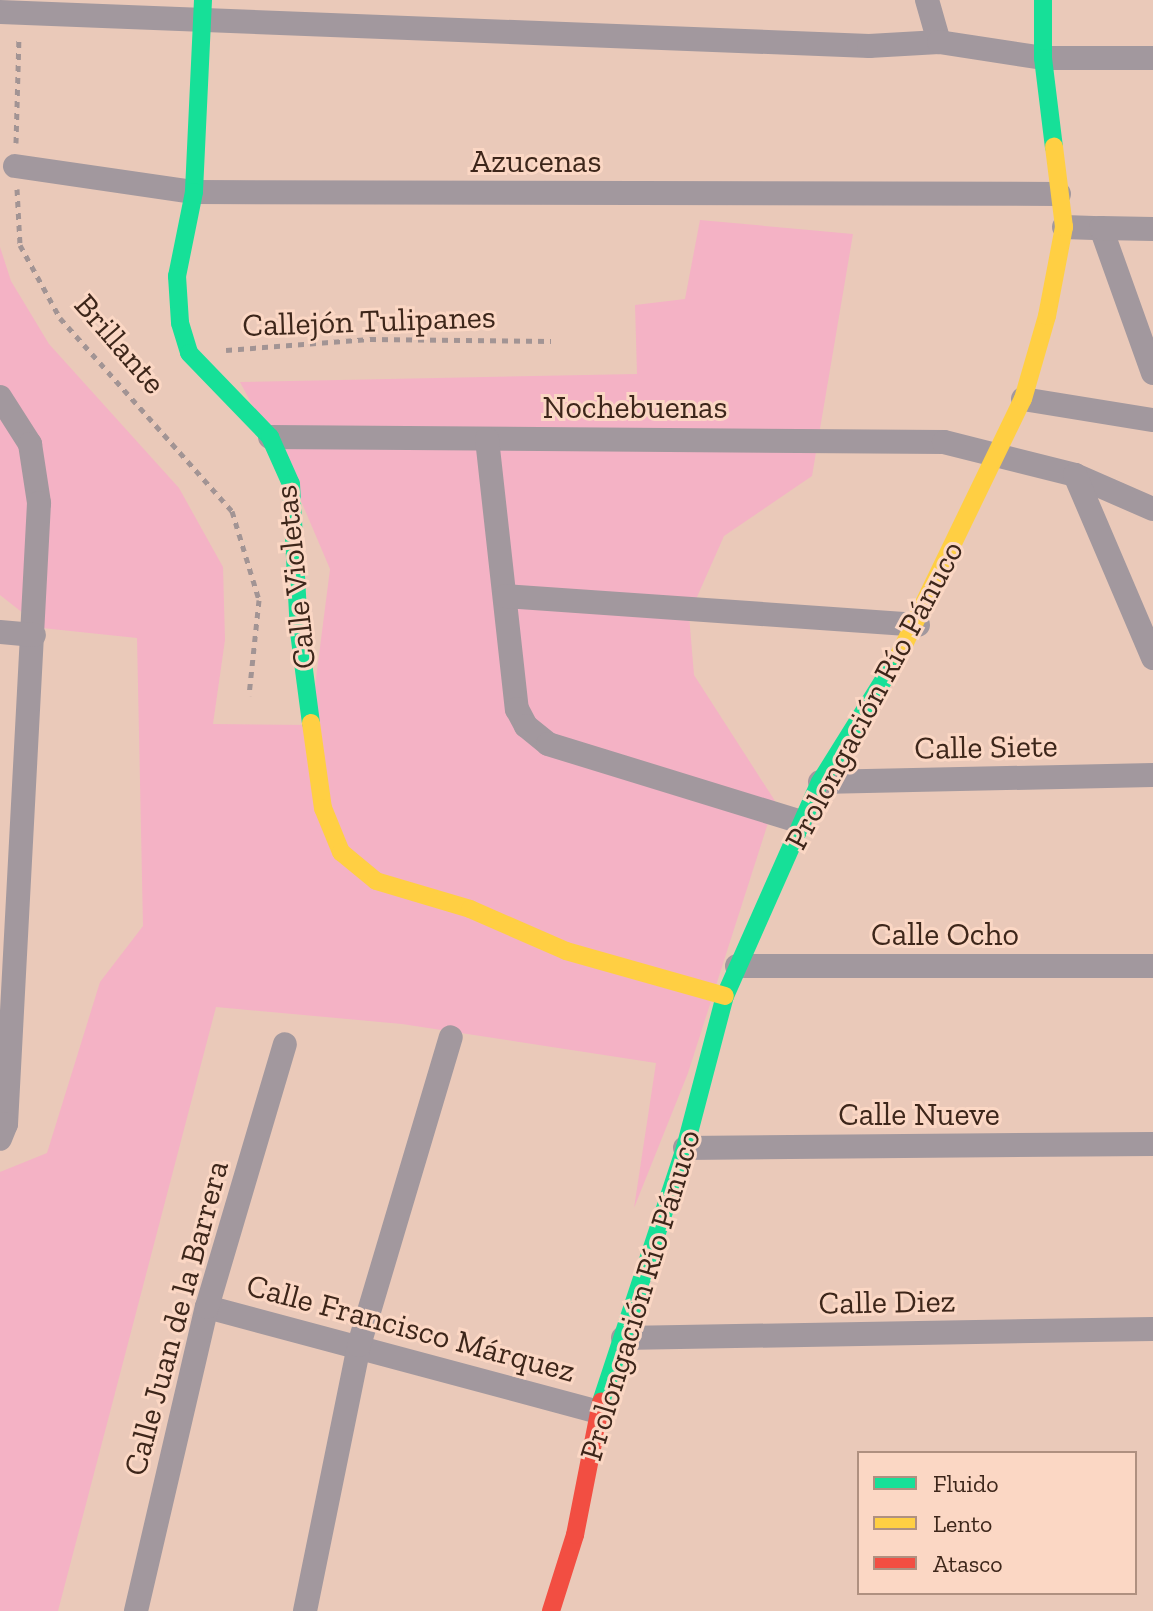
<!DOCTYPE html>
<html>
<head>
<meta charset="utf-8">
<style>
  body { margin:0 }
  #map { position:relative; width:1153px; height:1611px; overflow:hidden; background:#eac9b9; font-family:"Zilla Slab",serif }
  div>[style] { position:absolute }
  [style*='--x'] { left:calc(var(--x)*1px); top:calc(var(--y)*1px); width:calc(var(--w)*1px); rotate:calc(var(--a)*1deg) }
  .green>* { inset:0; background:#f4b2c5 }
  .path>* { height:5px; margin-top:-2.5px; transform-origin:0; background:repeating-linear-gradient(90deg,#a29494 0 6px,transparent 0 12px) }
  .street>* { height:24px; margin:-12px; padding:0 12px; transform-origin:12px; border-radius:12px; background:#a2989e }
  .fast>* { height:18px; margin:-9px; padding:0 9px; transform-origin:9px; border-radius:9px; background:#16e098 }
  .slow>* { height:18px; margin:-9px; padding:0 9px; transform-origin:9px; border-radius:9px; background:#ffcf43 }
  .jam>* { height:18px; margin:-9px; padding:0 9px; transform-origin:9px; border-radius:9px; background:#f24e42 }
  span { translate:-50% -50%; white-space:nowrap; text-align:center; line-height:1.15; -webkit-text-stroke:6px #fbd7c4; paint-order:stroke }
  .street-label { font-size:32px; color:#3d261a }
  .legend { position:absolute; left:857px; top:1451px; width:280px; height:144px; box-sizing:border-box; background:#fbd7c4; border:2px solid #af9080; margin:0; padding:10px 14px; list-style:none; font-size:24px; color:#3d261a }
  .legend li { display:flex; align-items:center; gap:16px; height:40px }
  .legend b { width:40px; border:2px solid #af9080 }
</style>
</head>
<body>
<div id="map">
  <div class="green">
    <i style="clip-path:polygon(700px 220px,853px 234px,812px 476px,724px 536px,689px 615px,694px 675px,775px 801px,688px 1073px,634px 1208px,656px 1063px,402px 1024px,216px 1007px,58px 1611px,0 1611px,0 1172px,47px 1153px,100px 982px,143px 926px,137px 638px,42px 628px,0 595px,0 247px,11px 281px,49px 344px,179px 488px,223px 567px,225px 640px,213px 724px,310px 725px,330px 569px,293px 482px,240px 382px,637px 374px,635px 305px,685px 299px)"></i>
  </div>
  <div class="path">
    <i style="--x:16;--y:143;--w:106;--a:-88.4"></i>
    <i style="--x:17;--y:189;--w:56;--a:86.9"></i>
    <i style="--x:20;--y:245;--w:83;--a:61.3"></i>
    <i style="--x:60;--y:318;--w:259;--a:48.3"></i>
    <i style="--x:232;--y:511;--w:93;--a:73.1"></i>
    <i style="--x:259;--y:600;--w:96;--a:96"></i>
    <i style="--x:226;--y:350;--w:144;--a:-4.4"></i>
    <i style="--x:370;--y:339;--w:181;--a:0.6"></i>
  </div>
  <div class="street">
    <i style="--x:927;--y:0;--w:44;--a:74.1"></i>
    <i style="--x:0;--y:12;--w:870;--a:2.24"></i>
    <i style="--x:869;--y:46;--w:70;--a:-3.3"></i>
    <i style="--x:939;--y:42;--w:105;--a:8.7"></i>
    <i style="--x:1043;--y:58;--w:110;--a:0"></i>
    <i style="--x:15;--y:166;--w:181;--a:8.3"></i>
    <i style="--x:194;--y:192;--w:865;--a:0.13"></i>
    <i style="--x:1064;--y:227;--w:37;--a:2"></i>
    <i style="--x:1101;--y:228;--w:154;--a:70.3"></i>
    <i style="--x:1101;--y:228;--w:52;--a:1.1"></i>
    <i style="--x:0;--y:397;--w:56;--a:57.4"></i>
    <i style="--x:30;--y:444;--w:60;--a:81.3"></i>
    <i style="--x:39;--y:503;--w:622;--a:93.04"></i>
    <i style="--x:6;--y:1124;--w:16;--a:112"></i>
    <i style="--x:1023;--y:399;--w:132;--a:9.2"></i>
    <i style="--x:270;--y:437;--w:674;--a:0.43"></i>
    <i style="--x:944;--y:442;--w:135;--a:14.1"></i>
    <i style="--x:1075;--y:475;--w:85;--a:23.6"></i>
    <i style="--x:487;--y:439;--w:272;--a:83.7"></i>
    <i style="--x:517;--y:709;--w:19;--a:62"></i>
    <i style="--x:526;--y:726;--w:28;--a:39"></i>
    <i style="--x:548;--y:744;--w:266;--a:17.1"></i>
    <i style="--x:1075;--y:475;--w:199;--a:66.9"></i>
    <i style="--x:505;--y:596;--w:414;--a:4"></i>
    <i style="--x:0;--y:632;--w:34;--a:5"></i>
    <i style="--x:820;--y:782;--w:333;--a:-1.2"></i>
    <i style="--x:737;--y:966;--w:416;--a:0"></i>
    <i style="--x:685;--y:1148;--w:468;--a:-0.5"></i>
    <i style="--x:207;--y:1307;--w:405;--a:15"></i>
    <i style="--x:623;--y:1338;--w:530;--a:-0.97"></i>
    <i style="--x:136;--y:1611;--w:312;--a:-76.9"></i>
    <i style="--x:207;--y:1307;--w:274;--a:-73.5"></i>
    <i style="--x:305;--y:1611;--w:271;--a:-78.5"></i>
    <i style="--x:359;--y:1345;--w:321;--a:-73.4"></i>
  </div>
  <div class="fast">
    <i style="--x:203;--y:0;--w:192;--a:92.7"></i>
    <i style="--x:194;--y:192;--w:86;--a:101.4"></i>
    <i style="--x:177;--y:276;--w:47;--a:86.3"></i>
    <i style="--x:180;--y:323;--w:31;--a:73"></i>
    <i style="--x:189;--y:353;--w:117;--a:46"></i>
    <i style="--x:270;--y:437;--w:51;--a:65.9"></i>
    <i style="--x:291;--y:484;--w:148;--a:86.9"></i>
    <i style="--x:299;--y:632;--w:92;--a:82.5"></i>
    <i style="--x:1043;--y:0;--w:58;--a:90"></i>
    <i style="--x:1043;--y:58;--w:90;--a:83"></i>
    <i style="--x:601;--y:1402;--w:268;--a:-71.7"></i>
    <i style="--x:685;--y:1148;--w:157;--a:-75.3"></i>
    <i style="--x:725;--y:996;--w:234;--a:-66.1"></i>
    <i style="--x:820;--y:782;--w:150;--a:-58.1"></i>
  </div>
  <div class="slow">
    <i style="--x:899;--y:655;--w:284;--a:-64.2"></i>
    <i style="--x:1023;--y:399;--w:86;--a:-73.9"></i>
    <i style="--x:1047;--y:316;--w:91;--a:-79.2"></i>
    <i style="--x:1064;--y:227;--w:81;--a:-97.1"></i>
    <i style="--x:311;--y:723;--w:86;--a:82"></i>
    <i style="--x:323;--y:808;--w:48;--a:67.8"></i>
    <i style="--x:341;--y:852;--w:45;--a:39.6"></i>
    <i style="--x:376;--y:881;--w:98;--a:16.6"></i>
    <i style="--x:470;--y:909;--w:105;--a:23.6"></i>
    <i style="--x:566;--y:951;--w:165;--a:15.8"></i>
  </div>
  <div class="jam">
    <i style="--x:551;--y:1611;--w:80;--a:-72.5"></i>
    <i style="--x:575;--y:1535;--w:136;--a:-78.9"></i>
  </div>
  <div class="street-label">
    <span style="left:536px;top:161px">Azucenas</span>
    <span style="left:369px;top:321px;rotate:-2deg">Callejón Tulipanes</span>
    <span style="left:120px;top:344px;rotate:49deg">Brillante</span>
    <span style="left:635px;top:407px">Nochebuenas</span>
    <span style="left:295px;top:577px;rotate:-96deg">Calle Violetas</span>
    <span style="left:874px;top:695px;rotate:-62deg">Prolongación Río Pánuco</span>
    <span style="left:986px;top:747px;rotate:-1deg">Calle Siete</span>
    <span style="left:945px;top:934px">Calle Ocho</span>
    <span style="left:919px;top:1114px">Calle Nueve</span>
    <span style="left:640px;top:1295px;rotate:-73deg">Prolongación Río Pánuco</span>
    <span style="left:887px;top:1302px;rotate:-1deg">Calle Diez</span>
    <span style="left:176px;top:1318px;rotate:-75deg">Calle Juan de la Barrera</span>
    <span style="left:411px;top:1328px;rotate:15deg">Calle Francisco Márquez</span>
  </div>
  <ul class="legend">
  <li><b style="height:10px;background:#16e098"></b>Fluido</li>
  <li><b style="height:10px;background:#ffcf43"></b>Lento</li>
  <li><b style="height:10px;background:#f24e42"></b>Atasco</li>
  </ul>
</div>
</body>
</html>
